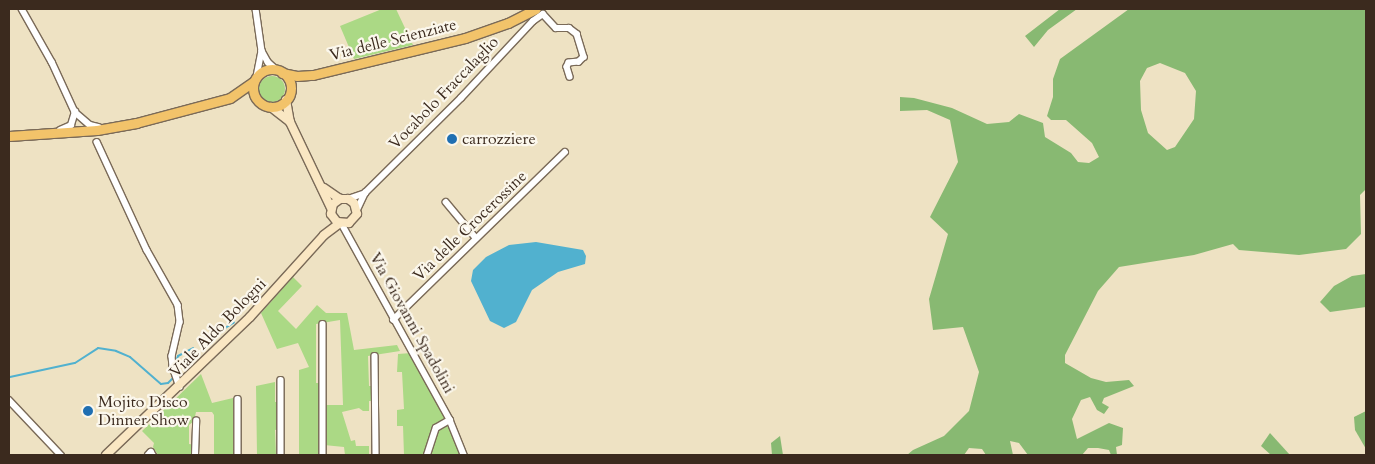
<!DOCTYPE html>
<html>
<head>
<meta charset="utf-8">
<style>
  body { margin:0 }
  #map { position:relative; width:1375px; height:464px; overflow:hidden; background:#eee2c3; font-family:Cardo,serif }
  div>[style] { position:absolute }
  [style*='--x'] { left:calc(var(--x)*1px); top:calc(var(--y)*1px); width:calc(var(--w)*1px); rotate:calc(var(--a)*1deg) }
  .green>* { inset:0; background:#abd985 }
  .round { border-radius:50% }
  .forest>* { inset:0; background:#88b972 }
  .water>* { inset:0; background:#51b1cf }
  .stream>* { height:2px; margin:-1px; padding:0 1px; transform-origin:1px; border-radius:1px; background:#51b1cf }
  .roads { filter:drop-shadow(1px 0 #7a6a58) drop-shadow(-1px 0 #7a6a58) drop-shadow(0 1px #7a6a58) drop-shadow(0 -1px #7a6a58) }
  .minor>* { height:5.5px; margin:-2.75px; padding:0 2.75px; transform-origin:2.75px; border-radius:2.75px; background:#fff }
  .secondary>* { height:8px; margin:-4px; padding:0 4px; transform-origin:4px; border-radius:4px; background:#fae7c3 }
  .primary>* { height:9px; margin:-4.5px; padding:0 4.5px; transform-origin:4.5px; border-radius:4.5px; background:#f2c36a }
  .primary>.ring { margin:-4.5px; padding:0; box-sizing:content-box; background:none; border:9px solid #f2c36a; border-radius:50% }
  .dots>* { width:14px; height:14px; translate:-50% -50%; box-sizing:border-box; border:2px solid #fbf7ec; border-radius:50% }
  span { translate:-50% -50%; white-space:nowrap; text-align:center; line-height:1.15; -webkit-text-stroke:4.5px #fbf7ec; paint-order:stroke }
  .street-label { font-size:16px; color:#3b2a1e }
  .poi-label { font-size:16px; color:#3b2a1e }
  .left { translate:0 -50%; text-align:left }
  .frame { position:absolute; inset:0; border:10px solid #3b2a1e; pointer-events:none }
</style>
</head>
<body>
<div id="map">
  <div class="green">
    <i style="clip-path:polygon(382px 9px,396px 9px,413px 45px,354px 59px,340px 26px)"></i>
    <i class="round" style="left:259px;top:76px;width:26px;height:26px"></i>
    <i style="clip-path:polygon(evenodd,293px 277px,302px 286px,278px 311px,296px 329px,317px 305px,326px 313px,347px 313px,354px 350px,397px 345px,400px 351px,368px 356px,369px 386px,376px 386px,376px 401px,369px 401px,369px 411px,363px 411px,359px 408px,342px 412px,351px 441px,355px 440px,356px 446px,369px 446px,369px 455px,345px 455px,344px 447px,324px 445px,323px 455px,299px 455px,299px 370px,309px 367px,298px 343px,277px 349px,261px 313px,293px 277px,340px 320px,343px 405px,323px 405px,323px 383px,316px 383px,316px 324px,340px 320px)"></i>
    <i style="clip-path:polygon(411px 353px,446px 419px,434px 426px,424px 455px,404px 455px,403px 426px,397px 426px,397px 410px,404px 409px,402px 372px,397px 372px,398px 354px)"></i>
    <i style="clip-path:polygon(201px 374px,212px 403px,233px 398px,233px 449px,238px 449px,238px 455px,214px 455px,214px 415px,212px 412px,196px 412px,194px 421px,189px 425px,189px 444px,196px 445px,195px 455px,158px 455px,153px 447px,154px 443px,142px 431px)"></i>
    <i style="clip-path:polygon(275px 382px,275px 402px,281px 402px,281px 429px,275px 430px,276px 455px,257px 455px,256px 386px)"></i>
    <i style="clip-path:polygon(447px 426px,452px 429px,462px 455px,430px 455px,439px 430px)"></i>
  </div>
  <div class="forest">
    <i style="clip-path:polygon(1060px 9px,1077px 9px,1048px 30px,1034px 47px,1025px 36px)"></i>
    <i style="clip-path:polygon(evenodd,1129px 9px,1366px 9px,1366px 189px,1360px 195px,1361px 234px,1346px 249px,1299px 255px,1239px 250px,1233px 244px,1194px 255px,1119px 267px,1098px 291px,1065px 355px,1065px 363px,1091px 378px,1106px 382px,1129px 380px,1134px 386px,1104px 398px,1102px 403px,1109px 407px,1104px 414px,1097px 410px,1090px 397px,1081px 400px,1072px 419px,1077px 439px,1109px 423px,1123px 428px,1122px 445px,1116px 447px,1117px 455px,1111px 455px,1109px 450px,1098px 448px,1088px 448px,1082px 455px,1028px 455px,1019px 443px,1010px 441px,1013px 455px,986px 455px,982px 449px,969px 448px,964px 455px,907px 455px,913px 450px,944px 436px,969px 411px,979px 372px,963px 327px,933px 330px,929px 299px,948px 234px,930px 217px,958px 162px,950px 120px,927px 110px,900px 111px,900px 97px,914px 98px,952px 108px,987px 124px,1009px 122px,1019px 114px,1043px 123px,1045px 137px,1071px 153px,1078px 162px,1089px 163px,1099px 157px,1092px 143px,1066px 120px,1051px 120px,1047px 116px,1053px 97px,1053px 79px,1060px 59px,1129px 9px,1160px 63px,1185px 73px,1196px 91px,1194px 119px,1175px 147px,1167px 150px,1148px 133px,1141px 110px,1140px 81px,1147px 68px,1160px 63px)"></i>
    <i style="clip-path:polygon(1366px 274px,1366px 307px,1330px 312px,1320px 302px,1334px 286px,1352px 276px)"></i>
    <i style="clip-path:polygon(1366px 411px,1366px 449px,1355px 430px,1354px 417px)"></i>
    <i style="clip-path:polygon(1270px 433px,1290px 455px,1271px 455px,1261px 446px)"></i>
    <i style="clip-path:polygon(780px 436px,783px 455px,772px 455px,771px 443px)"></i>
  </div>
  <div class="water">
    <i style="clip-path:polygon(536px 242px,583px 250px,586px 256px,585px 264px,558px 272px,532px 290px,516px 322px,504px 328px,490px 321px,471px 281px,473px 270px,486px 257px,509px 245px)"></i>
  </div>
  <div class="stream">
    <i style="--x:202;--y:343;--w:38;--a:-33"></i>
    <i style="--x:176;--y:361;--w:5;--a:-68"></i>
    <i style="--x:178;--y:356;--w:17;--a:-28"></i>
    <i style="--x:10;--y:377;--w:66;--a:-12.2"></i>
    <i style="--x:75;--y:363;--w:27;--a:-33"></i>
    <i style="--x:98;--y:348;--w:18;--a:9"></i>
    <i style="--x:116;--y:351;--w:15;--a:23"></i>
    <i style="--x:130;--y:357;--w:41;--a:41.1"></i>
    <i style="--x:161;--y:384;--w:7;--a:-8"></i>
    <i style="--x:168;--y:383;--w:6;--a:-45"></i>
  </div>
  <div class="roads">
    <div class="minor">
      <i style="--x:22;--y:9;--w:61;--a:60.5"></i>
      <i style="--x:52;--y:62;--w:55;--a:65.3"></i>
      <i style="--x:75;--y:112;--w:20;--a:41"></i>
      <i style="--x:90;--y:125;--w:9;--a:13"></i>
      <i style="--x:256;--y:9;--w:42;--a:81.9"></i>
      <i style="--x:262;--y:51;--w:25;--a:101"></i>
      <i style="--x:262;--y:51;--w:13;--a:61"></i>
      <i style="--x:268;--y:62;--w:13;--a:42"></i>
      <i style="--x:60;--y:130;--w:12;--a:-24"></i>
      <i style="--x:71;--y:125;--w:14;--a:-73"></i>
      <i style="--x:97;--y:142;--w:119;--a:65.2"></i>
      <i style="--x:147;--y:250;--w:63;--a:60.6"></i>
      <i style="--x:178;--y:305;--w:17;--a:83"></i>
      <i style="--x:180;--y:322;--w:35;--a:103"></i>
      <i style="--x:172;--y:356;--w:11;--a:85"></i>
      <i style="--x:173;--y:367;--w:21;--a:71"></i>
      <i style="--x:348;--y:199;--w:18;--a:-19"></i>
      <i style="--x:446;--y:202;--w:47;--a:50.2"></i>
      <i style="--x:357;--y:210;--w:19;--a:-65"></i>
      <i style="--x:365;--y:193;--w:135;--a:-44.7"></i>
      <i style="--x:461;--y:98;--w:105;--a:-46.9"></i>
      <i style="--x:533;--y:21;--w:12;--a:-35"></i>
      <i style="--x:543;--y:14;--w:19;--a:47"></i>
      <i style="--x:556;--y:28;--w:13;--a:0"></i>
      <i style="--x:569;--y:28;--w:10;--a:37"></i>
      <i style="--x:577;--y:34;--w:24;--a:73"></i>
      <i style="--x:584;--y:57;--w:7;--a:135"></i>
      <i style="--x:579;--y:62;--w:10;--a:174"></i>
      <i style="--x:569;--y:63;--w:4;--a:117"></i>
      <i style="--x:567;--y:67;--w:10;--a:73"></i>
      <i style="--x:342;--y:224;--w:224;--a:61.1"></i>
      <i style="--x:450;--y:420;--w:38;--a:68"></i>
      <i style="--x:393;--y:320;--w:240;--a:-44.3"></i>
      <i style="--x:323;--y:324;--w:131;--a:90"></i>
      <i style="--x:375;--y:356;--w:99;--a:89.4"></i>
      <i style="--x:281;--y:380;--w:75;--a:90"></i>
      <i style="--x:238;--y:399;--w:56;--a:90"></i>
      <i style="--x:9;--y:400;--w:76;--a:46.6"></i>
      <i style="--x:148;--y:455;--w:4;--a:-45"></i>
      <i style="--x:151;--y:452;--w:4;--a:56"></i>
      <i style="--x:195;--y:455;--w:34;--a:-88"></i>
      <i style="--x:427;--y:455;--w:28;--a:-72"></i>
      <i style="--x:436;--y:428;--w:16;--a:-30"></i>
    </div>
    <div class="secondary">
      <i style="--x:286;--y:100;--w:22;--a:80"></i>
      <i style="--x:290;--y:122;--w:95;--a:64.5"></i>
      <i style="--x:271;--y:107;--w:24;--a:38"></i>
      <i style="--x:324;--y:188;--w:19;--a:35"></i>
      <i style="--x:340;--y:199;--w:8;--a:0"></i>
      <i style="--x:348;--y:199;--w:7;--a:34"></i>
      <i style="--x:354;--y:203;--w:11;--a:75"></i>
      <i style="--x:357;--y:214;--w:12;--a:132"></i>
      <i style="--x:349;--y:223;--w:12;--a:-175"></i>
      <i style="--x:337;--y:222;--w:10;--a:-127"></i>
      <i style="--x:331;--y:214;--w:10;--a:-79"></i>
      <i style="--x:333;--y:204;--w:9;--a:-36"></i>
      <i style="--x:106;--y:455;--w:199;--a:-43.8"></i>
      <i style="--x:250;--y:317;--w:110;--a:-47.9"></i>
      <i style="--x:324;--y:235;--w:20;--a:-37"></i>
    </div>
    <div class="primary">
      <i class="ring" style="left:253px;top:69px;width:29px;height:29px"></i>
      <i style="--x:282;--y:73;--w:15;--a:11"></i>
      <i style="--x:297;--y:76;--w:16;--a:-4"></i>
      <i style="--x:313;--y:75;--w:156;--a:-13.7"></i>
      <i style="--x:465;--y:38;--w:46;--a:-19.2"></i>
      <i style="--x:508;--y:23;--w:31;--a:-27"></i>
      <i style="--x:9;--y:136;--w:88;--a:-3.9"></i>
      <i style="--x:97;--y:130;--w:40;--a:-10"></i>
      <i style="--x:136;--y:123;--w:97;--a:-14.9"></i>
      <i style="--x:230;--y:98;--w:29;--a:-35"></i>
    </div>
  </div>
  <div class="dots">
    <i style="left:452px;top:139px;background:#1f6fb2"></i>
    <i style="left:88px;top:411px;background:#1f6fb2"></i>
  </div>
  <div class="street-label">
    <span style="left:393px;top:40px;rotate:-14deg">Via delle Scienziate</span>
    <span style="left:444px;top:93px;rotate:-46deg">Vocabolo Fraccalaglio</span>
    <span style="left:470px;top:226px;rotate:-44deg">Via delle Crocerossine</span>
    <span style="left:412px;top:323px;rotate:61deg">Via Giovanni Spadolini</span>
    <span style="left:218px;top:328px;rotate:-46deg">Viale Aldo Bologni</span>
  </div>
  <div class="poi-label">
    <span class="left" style="left:462px;top:139px">carrozziere</span>
    <span class="left" style="left:98px;top:411px">Mojito Disco<br>Dinner Show</span>
  </div>
  <div class="frame"></div>
</div>
</body>
</html>
